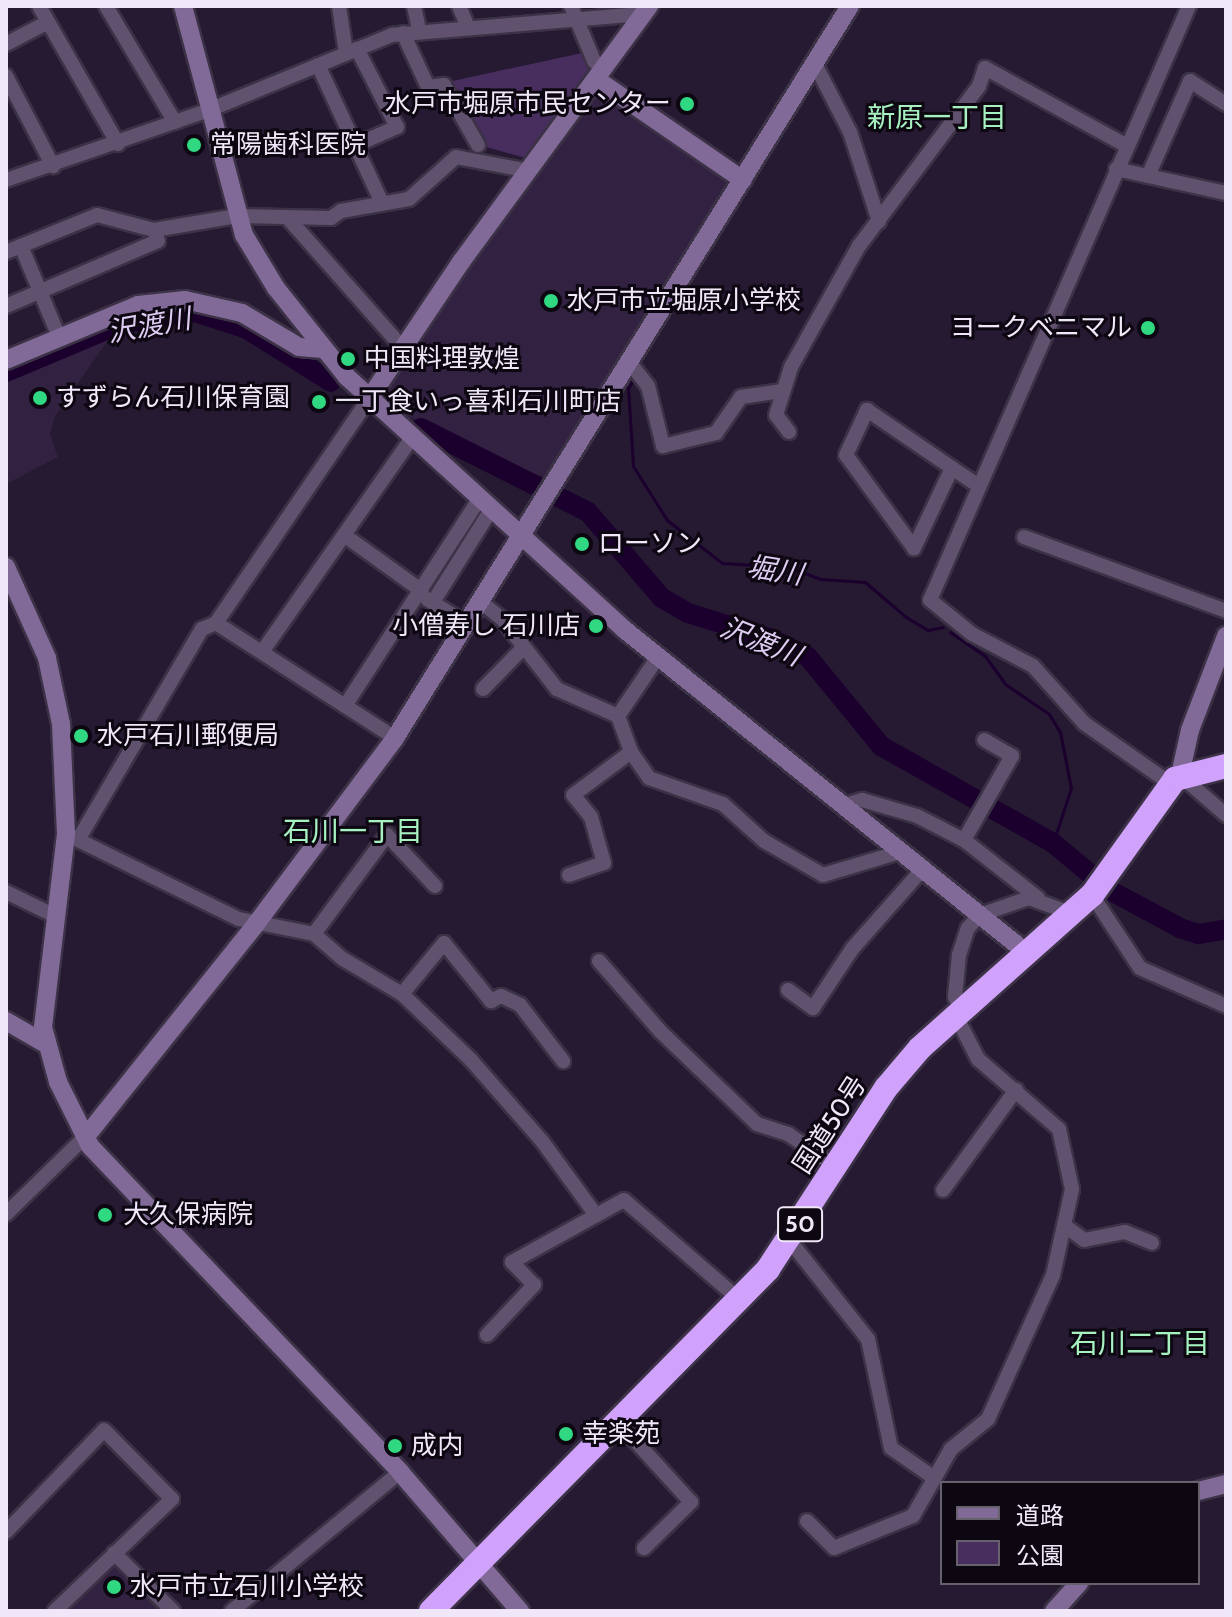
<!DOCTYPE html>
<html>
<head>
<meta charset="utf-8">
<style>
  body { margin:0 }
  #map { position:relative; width:1232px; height:1617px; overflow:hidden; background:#261932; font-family:Cabin,"Noto Sans JP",sans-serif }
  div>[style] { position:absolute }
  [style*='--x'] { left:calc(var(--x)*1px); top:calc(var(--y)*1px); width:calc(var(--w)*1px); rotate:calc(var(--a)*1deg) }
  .built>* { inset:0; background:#322140 }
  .green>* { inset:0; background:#482d5f }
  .stream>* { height:3px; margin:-1.5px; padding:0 1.5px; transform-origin:1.5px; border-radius:1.5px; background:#1b002e }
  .river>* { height:20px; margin:-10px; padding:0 10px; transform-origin:10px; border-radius:10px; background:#1b002e }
  .roads { filter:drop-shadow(2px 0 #3c3246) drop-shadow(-2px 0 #3c3246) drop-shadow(0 2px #3c3246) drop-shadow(0 -2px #3c3246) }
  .street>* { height:14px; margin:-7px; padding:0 7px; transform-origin:7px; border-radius:7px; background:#60526e }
  .secondary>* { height:18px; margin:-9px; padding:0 9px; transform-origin:9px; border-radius:9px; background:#826a98 }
  .highway>* { height:24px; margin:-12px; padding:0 12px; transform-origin:12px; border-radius:12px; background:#d0a2fb }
  .dots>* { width:22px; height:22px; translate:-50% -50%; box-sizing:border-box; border:4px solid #0c0711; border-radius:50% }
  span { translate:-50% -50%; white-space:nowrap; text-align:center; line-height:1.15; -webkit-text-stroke:6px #0c0711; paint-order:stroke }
  .shield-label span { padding:2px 6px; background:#0c0711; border:2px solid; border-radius:6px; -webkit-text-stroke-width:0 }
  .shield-label { font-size:24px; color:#f0e8f9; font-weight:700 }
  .poi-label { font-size:26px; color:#f0e8f9 }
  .right { translate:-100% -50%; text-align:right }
  .left { translate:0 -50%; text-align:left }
  .street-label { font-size:26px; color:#f0e8f9 }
  .neighbourhood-label { font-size:28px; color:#a7f1c0 }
  .water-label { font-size:28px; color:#ddcbf1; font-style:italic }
  .frame { position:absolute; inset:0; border:8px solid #f0e8f9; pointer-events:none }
  .legend { position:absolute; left:940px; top:1481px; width:260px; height:104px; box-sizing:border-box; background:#0c0711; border:2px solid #67616e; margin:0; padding:10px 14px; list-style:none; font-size:24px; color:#f0e8f9 }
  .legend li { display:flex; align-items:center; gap:16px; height:40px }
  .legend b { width:40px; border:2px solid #67616e }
</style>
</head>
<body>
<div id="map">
  <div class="built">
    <i style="clip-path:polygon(598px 89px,732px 184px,549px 479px,536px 474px,532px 478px,424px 421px,403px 416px,380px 396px,469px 264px)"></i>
    <i style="clip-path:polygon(111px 336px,55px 416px,50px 434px,58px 457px,6px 484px,6px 380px)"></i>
    <i style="clip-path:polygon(112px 1562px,117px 1564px,167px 1611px,62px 1611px)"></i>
  </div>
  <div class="green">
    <i style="clip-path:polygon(587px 52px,590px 71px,529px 159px,483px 146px,448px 82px)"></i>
  </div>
  <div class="stream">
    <i style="--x:635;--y:377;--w:13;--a:122"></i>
    <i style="--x:628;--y:388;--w:78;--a:86.3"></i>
    <i style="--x:633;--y:466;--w:64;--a:57.8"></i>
    <i style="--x:667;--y:520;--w:70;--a:38"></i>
    <i style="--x:722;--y:563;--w:67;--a:3.4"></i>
    <i style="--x:789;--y:567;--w:34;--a:21"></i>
    <i style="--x:821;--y:579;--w:44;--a:3.9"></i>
    <i style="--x:865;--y:582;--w:54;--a:40.5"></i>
    <i style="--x:906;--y:617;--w:26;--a:31"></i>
    <i style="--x:928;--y:630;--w:15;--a:-11"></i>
    <i style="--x:950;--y:632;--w:42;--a:34.4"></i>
    <i style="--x:985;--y:656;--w:34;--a:54"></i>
    <i style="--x:1005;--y:684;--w:53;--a:34.3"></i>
    <i style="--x:1049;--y:714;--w:21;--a:59"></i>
    <i style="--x:1060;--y:732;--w:57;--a:78.9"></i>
    <i style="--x:1071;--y:788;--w:58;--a:108.1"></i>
  </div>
  <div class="river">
    <i style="--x:6;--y:372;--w:124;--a:-22.8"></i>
    <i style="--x:120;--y:324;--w:76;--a:-9.1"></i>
    <i style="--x:195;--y:312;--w:55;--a:18.1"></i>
    <i style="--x:247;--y:329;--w:99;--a:32.2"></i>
    <i style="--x:421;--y:428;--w:187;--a:26.7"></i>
    <i style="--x:588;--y:512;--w:113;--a:49.3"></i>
    <i style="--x:662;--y:598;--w:30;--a:30"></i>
    <i style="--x:688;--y:613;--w:85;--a:17.2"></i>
    <i style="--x:769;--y:638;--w:43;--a:26"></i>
    <i style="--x:808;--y:657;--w:115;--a:50.6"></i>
    <i style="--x:881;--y:746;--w:197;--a:29.4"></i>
    <i style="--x:1053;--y:843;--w:47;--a:39.8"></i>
    <i style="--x:1113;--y:892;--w:76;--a:28.2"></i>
    <i style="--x:1180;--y:928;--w:20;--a:18"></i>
    <i style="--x:1199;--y:934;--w:27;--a:-10"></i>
  </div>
  <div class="roads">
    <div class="street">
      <i style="--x:39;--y:6;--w:159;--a:60.2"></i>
      <i style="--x:106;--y:6;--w:135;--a:59.3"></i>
      <i style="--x:339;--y:6;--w:48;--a:81.5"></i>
      <i style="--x:414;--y:6;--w:25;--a:78"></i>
      <i style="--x:459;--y:6;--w:23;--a:67"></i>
      <i style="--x:571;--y:6;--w:60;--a:67.3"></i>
      <i style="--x:594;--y:61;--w:12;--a:42"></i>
      <i style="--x:403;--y:33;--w:60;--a:65.2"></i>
      <i style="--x:428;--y:87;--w:16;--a:-7"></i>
      <i style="--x:444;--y:85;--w:69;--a:60.5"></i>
      <i style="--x:6;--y:44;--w:47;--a:-27.6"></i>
      <i style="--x:815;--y:64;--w:76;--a:62.8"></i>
      <i style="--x:850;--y:132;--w:94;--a:72"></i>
      <i style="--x:318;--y:65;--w:152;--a:65.1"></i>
      <i style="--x:6;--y:76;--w:102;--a:62.4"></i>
      <i style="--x:356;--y:145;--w:45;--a:-23.7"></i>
      <i style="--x:397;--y:127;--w:88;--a:-117.1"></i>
      <i style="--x:1116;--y:169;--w:113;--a:12.3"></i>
      <i style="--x:1148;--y:176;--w:104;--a:-66.1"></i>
      <i style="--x:1190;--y:81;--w:43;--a:32.6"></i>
      <i style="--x:6;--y:180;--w:215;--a:-19"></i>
      <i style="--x:209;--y:110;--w:198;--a:-22.3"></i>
      <i style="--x:392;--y:35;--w:252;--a:-4.8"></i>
      <i style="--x:287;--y:217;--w:175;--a:48.5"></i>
      <i style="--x:21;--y:246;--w:99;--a:67.3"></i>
      <i style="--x:6;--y:252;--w:98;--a:-22.1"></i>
      <i style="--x:97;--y:215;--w:59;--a:14.7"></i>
      <i style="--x:154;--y:230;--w:84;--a:-9.6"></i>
      <i style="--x:237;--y:216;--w:94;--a:1.2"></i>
      <i style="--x:331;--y:218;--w:12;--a:-35"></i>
      <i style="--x:341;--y:211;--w:69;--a:-10"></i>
      <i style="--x:409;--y:199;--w:63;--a:-41.8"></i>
      <i style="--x:456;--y:157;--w:74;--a:10.9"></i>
      <i style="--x:6;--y:306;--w:165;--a:-23.2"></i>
      <i style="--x:158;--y:241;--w:12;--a:-110"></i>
      <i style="--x:630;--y:363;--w:29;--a:52"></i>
      <i style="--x:648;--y:386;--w:62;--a:76"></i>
      <i style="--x:663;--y:446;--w:55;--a:-13.8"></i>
      <i style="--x:716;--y:433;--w:44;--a:-55.2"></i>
      <i style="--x:741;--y:397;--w:40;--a:-8.5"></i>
      <i style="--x:789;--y:432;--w:21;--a:-127"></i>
      <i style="--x:776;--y:415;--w:50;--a:-72.6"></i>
      <i style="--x:791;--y:367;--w:139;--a:-60.7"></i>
      <i style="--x:859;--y:246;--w:200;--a:-53.1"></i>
      <i style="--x:979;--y:86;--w:19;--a:-72"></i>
      <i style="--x:985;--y:68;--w:160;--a:28.8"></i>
      <i style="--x:952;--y:468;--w:89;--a:115.4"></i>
      <i style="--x:914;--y:548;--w:115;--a:-126.2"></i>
      <i style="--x:846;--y:455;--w:50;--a:-65"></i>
      <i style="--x:867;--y:410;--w:103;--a:34.3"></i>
      <i style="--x:952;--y:468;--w:32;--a:34"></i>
      <i style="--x:344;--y:535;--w:96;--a:35.7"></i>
      <i style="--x:1024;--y:537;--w:215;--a:20.1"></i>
      <i style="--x:427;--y:599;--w:47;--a:32"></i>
      <i style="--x:433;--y:602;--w:109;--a:-57.8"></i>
      <i style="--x:481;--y:602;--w:28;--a:39"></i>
      <i style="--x:503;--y:620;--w:88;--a:52"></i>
      <i style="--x:557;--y:689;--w:67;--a:23.9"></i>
      <i style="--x:216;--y:623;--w:213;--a:32.7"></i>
      <i style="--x:262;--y:652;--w:260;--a:-55"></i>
      <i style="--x:658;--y:657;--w:71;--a:124.1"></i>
      <i style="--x:618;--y:716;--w:38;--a:70"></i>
      <i style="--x:631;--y:752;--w:32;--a:55"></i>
      <i style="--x:649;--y:778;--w:78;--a:19.4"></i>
      <i style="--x:723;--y:804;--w:55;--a:42.1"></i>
      <i style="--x:764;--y:841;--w:68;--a:30"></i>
      <i style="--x:823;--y:875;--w:80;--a:-16.6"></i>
      <i style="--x:483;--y:689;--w:56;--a:-45.7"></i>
      <i style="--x:345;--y:706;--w:246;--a:-57"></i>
      <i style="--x:1181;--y:776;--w:60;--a:40.9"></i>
      <i style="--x:1171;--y:784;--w:106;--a:-145"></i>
      <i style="--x:1084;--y:723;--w:76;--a:-131.8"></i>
      <i style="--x:1033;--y:666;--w:69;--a:-152.3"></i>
      <i style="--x:972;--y:634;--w:54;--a:-141"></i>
      <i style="--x:930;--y:600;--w:648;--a:-66.44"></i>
      <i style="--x:842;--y:806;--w:21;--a:-17"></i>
      <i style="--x:862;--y:800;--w:57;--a:16.2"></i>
      <i style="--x:917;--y:816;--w:53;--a:27.1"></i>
      <i style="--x:964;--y:840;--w:94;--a:38.1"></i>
      <i style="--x:66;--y:834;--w:193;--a:26.2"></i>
      <i style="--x:239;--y:919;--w:76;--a:11.3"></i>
      <i style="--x:314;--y:934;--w:38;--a:41"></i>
      <i style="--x:343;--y:959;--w:69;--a:30.7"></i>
      <i style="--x:402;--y:994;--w:95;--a:43.7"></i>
      <i style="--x:471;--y:1060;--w:108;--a:48.8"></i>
      <i style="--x:542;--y:1141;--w:92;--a:53.9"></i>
      <i style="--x:78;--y:840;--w:245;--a:-59.6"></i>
      <i style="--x:202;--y:629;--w:15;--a:-23"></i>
      <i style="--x:216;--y:623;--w:271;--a:-55.7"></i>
      <i style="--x:964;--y:840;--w:97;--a:-60.3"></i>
      <i style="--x:1012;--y:756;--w:32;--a:-150"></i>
      <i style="--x:569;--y:875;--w:37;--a:-19"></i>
      <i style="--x:604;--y:863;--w:48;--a:-105.8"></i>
      <i style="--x:591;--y:817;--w:28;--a:-129"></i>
      <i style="--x:573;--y:795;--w:72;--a:-36.6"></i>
      <i style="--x:6;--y:892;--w:57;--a:26.1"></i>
      <i style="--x:1092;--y:895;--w:87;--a:56.7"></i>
      <i style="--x:1140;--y:968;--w:94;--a:23.8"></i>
      <i style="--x:314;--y:934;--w:123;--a:-53.6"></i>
      <i style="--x:387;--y:835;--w:70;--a:46.7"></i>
      <i style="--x:599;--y:961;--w:94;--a:48.9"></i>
      <i style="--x:661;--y:1032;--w:133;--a:43.8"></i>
      <i style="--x:757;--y:1124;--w:33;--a:18"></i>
      <i style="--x:788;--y:1134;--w:58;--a:34.5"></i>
      <i style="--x:788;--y:990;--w:31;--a:36"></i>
      <i style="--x:813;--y:1008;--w:71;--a:-56.5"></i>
      <i style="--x:852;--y:949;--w:106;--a:-48.5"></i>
      <i style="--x:402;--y:994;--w:66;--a:-50.5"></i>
      <i style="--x:444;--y:943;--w:75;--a:51"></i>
      <i style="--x:491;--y:1001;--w:11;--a:-27"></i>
      <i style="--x:501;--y:996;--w:21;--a:25"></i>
      <i style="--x:520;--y:1005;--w:71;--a:52.5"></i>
      <i style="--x:961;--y:1009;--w:13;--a:-117"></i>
      <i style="--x:955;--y:997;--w:42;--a:-84.6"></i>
      <i style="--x:959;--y:955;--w:28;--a:-72"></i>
      <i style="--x:968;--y:928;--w:18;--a:-47"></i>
      <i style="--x:980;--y:915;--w:52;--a:-19.1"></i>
      <i style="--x:1029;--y:898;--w:47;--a:20"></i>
      <i style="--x:943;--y:1190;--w:124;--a:-53.9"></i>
      <i style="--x:6;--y:1214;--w:113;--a:-44.3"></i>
      <i style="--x:1065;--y:1226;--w:24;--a:36"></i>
      <i style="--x:1084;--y:1240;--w:42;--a:-11"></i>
      <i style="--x:1125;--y:1232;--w:29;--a:22"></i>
      <i style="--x:790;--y:1241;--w:125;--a:51.5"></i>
      <i style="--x:868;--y:1339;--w:111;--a:78.1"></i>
      <i style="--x:891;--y:1448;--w:51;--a:34.6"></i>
      <i style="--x:487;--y:1335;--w:69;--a:-46.8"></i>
      <i style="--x:534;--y:1285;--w:32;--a:-134"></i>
      <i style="--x:512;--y:1262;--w:128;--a:-29"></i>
      <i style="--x:624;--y:1200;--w:153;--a:40.8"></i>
      <i style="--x:619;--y:1423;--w:107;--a:47.7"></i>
      <i style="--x:691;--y:1502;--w:66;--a:135.6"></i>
      <i style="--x:807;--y:1521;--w:38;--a:45"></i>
      <i style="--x:834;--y:1548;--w:85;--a:-22.1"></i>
      <i style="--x:913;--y:1516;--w:77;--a:-60.4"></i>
      <i style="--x:951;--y:1449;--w:48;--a:-39"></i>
      <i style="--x:988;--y:1419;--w:158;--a:-65.7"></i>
      <i style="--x:1053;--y:1275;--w:88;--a:-77.5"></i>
      <i style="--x:1072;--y:1189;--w:61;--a:-102.2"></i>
      <i style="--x:1059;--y:1129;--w:107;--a:-139.2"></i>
      <i style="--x:978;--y:1059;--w:51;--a:-117.1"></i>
      <i style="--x:6;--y:1532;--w:141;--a:-46.1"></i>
      <i style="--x:104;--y:1430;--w:97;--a:45.4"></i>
      <i style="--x:172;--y:1499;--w:162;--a:136.3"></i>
      <i style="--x:114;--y:1553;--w:83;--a:44.5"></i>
      <i style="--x:232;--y:1611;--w:218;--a:-39.6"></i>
    </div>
    <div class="secondary">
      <i style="--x:183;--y:6;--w:237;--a:75.1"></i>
      <i style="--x:244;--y:235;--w:62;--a:58.9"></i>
      <i style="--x:276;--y:288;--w:114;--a:51.4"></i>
      <i style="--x:347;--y:377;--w:376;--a:42.3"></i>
      <i style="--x:625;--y:630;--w:516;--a:38.78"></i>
      <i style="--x:596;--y:79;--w:178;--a:34.5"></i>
      <i style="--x:6;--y:360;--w:143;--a:-22.6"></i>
      <i style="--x:138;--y:305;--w:47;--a:-6.1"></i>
      <i style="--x:185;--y:300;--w:58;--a:12.8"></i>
      <i style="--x:242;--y:313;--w:66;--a:30.8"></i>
      <i style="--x:299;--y:347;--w:24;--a:5"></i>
      <i style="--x:369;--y:399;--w:165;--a:-56.1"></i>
      <i style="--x:461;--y:262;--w:318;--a:-53.7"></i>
      <i style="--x:6;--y:567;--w:100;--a:65.7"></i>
      <i style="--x:47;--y:658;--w:67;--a:78"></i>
      <i style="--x:61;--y:724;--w:110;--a:87.4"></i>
      <i style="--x:66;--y:834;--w:194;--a:96.8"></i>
      <i style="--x:43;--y:1027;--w:57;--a:74.7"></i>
      <i style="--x:58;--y:1082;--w:72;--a:63.4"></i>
      <i style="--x:90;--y:1146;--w:450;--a:46.4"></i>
      <i style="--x:400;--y:1472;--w:184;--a:49.2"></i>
      <i style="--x:1180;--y:775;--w:46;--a:-77.5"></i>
      <i style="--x:1190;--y:730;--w:101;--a:-69"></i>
      <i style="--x:6;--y:1021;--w:44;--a:30.1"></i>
      <i style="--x:87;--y:1135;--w:270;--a:-51.3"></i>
      <i style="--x:256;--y:924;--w:232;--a:-53.2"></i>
      <i style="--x:395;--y:738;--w:862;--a:-58.14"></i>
      <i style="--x:1198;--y:1491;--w:29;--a:-14"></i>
      <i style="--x:1054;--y:1611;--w:38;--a:-48"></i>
    </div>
    <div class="highway">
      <i style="--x:431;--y:1611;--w:480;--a:-45.4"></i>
      <i style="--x:768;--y:1269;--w:216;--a:-56.9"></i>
      <i style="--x:886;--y:1088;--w:52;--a:-49.6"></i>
      <i style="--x:920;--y:1048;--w:230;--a:-41.7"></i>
      <i style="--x:1092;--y:895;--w:143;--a:-54.4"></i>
      <i style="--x:1175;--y:779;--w:53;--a:-14.3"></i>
    </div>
  </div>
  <div class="dots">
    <i style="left:687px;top:104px;background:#31d882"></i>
    <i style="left:194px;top:145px;background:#31d882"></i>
    <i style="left:551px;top:301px;background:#31d882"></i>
    <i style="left:1148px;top:328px;background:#31d882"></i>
    <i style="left:348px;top:359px;background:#31d882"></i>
    <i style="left:40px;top:398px;background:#31d882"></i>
    <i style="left:319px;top:402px;background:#31d882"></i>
    <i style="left:582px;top:544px;background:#31d882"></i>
    <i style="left:596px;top:626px;background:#31d882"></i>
    <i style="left:81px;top:736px;background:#31d882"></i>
    <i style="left:105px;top:1215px;background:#31d882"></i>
    <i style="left:566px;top:1434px;background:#31d882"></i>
    <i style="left:395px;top:1446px;background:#31d882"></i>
    <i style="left:114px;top:1587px;background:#31d882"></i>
  </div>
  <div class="shield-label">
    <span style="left:800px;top:1224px">50</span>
  </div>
  <div class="poi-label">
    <span class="right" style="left:671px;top:104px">水戸市堀原市民センター</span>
    <span class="left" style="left:210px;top:145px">常陽歯科医院</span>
    <span class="left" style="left:567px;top:301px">水戸市立堀原小学校</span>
    <span class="right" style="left:1132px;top:328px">ヨークベニマル</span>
    <span class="left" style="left:364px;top:359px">中国料理敦煌</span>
    <span class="left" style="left:56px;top:398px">すずらん石川保育園</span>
    <span class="left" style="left:335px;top:402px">一丁食いっ喜利石川町店</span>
    <span class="left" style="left:598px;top:544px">ローソン</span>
    <span class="right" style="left:580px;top:626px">小僧寿し 石川店</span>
    <span class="left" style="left:97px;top:736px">水戸石川郵便局</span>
    <span class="left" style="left:123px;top:1215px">大久保病院</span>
    <span class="left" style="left:582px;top:1434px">幸楽苑</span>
    <span class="left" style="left:411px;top:1446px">成内</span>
    <span class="left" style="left:130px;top:1587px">水戸市立石川小学校</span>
  </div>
  <div class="street-label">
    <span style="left:830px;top:1125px;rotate:-57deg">国道50号</span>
  </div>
  <div class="neighbourhood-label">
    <span style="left:937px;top:117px">新原一丁目</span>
    <span style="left:353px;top:831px">石川一丁目</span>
    <span style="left:1140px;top:1343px">石川二丁目</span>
  </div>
  <div class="water-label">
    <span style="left:149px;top:325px;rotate:-10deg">沢渡川</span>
    <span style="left:775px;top:570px;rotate:9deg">堀川</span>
    <span style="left:761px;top:641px;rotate:22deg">沢渡川</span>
  </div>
  <div class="frame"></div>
  <ul class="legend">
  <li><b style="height:10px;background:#826a98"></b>道路</li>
  <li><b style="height:22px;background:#482d5f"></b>公園</li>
  </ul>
</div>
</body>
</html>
